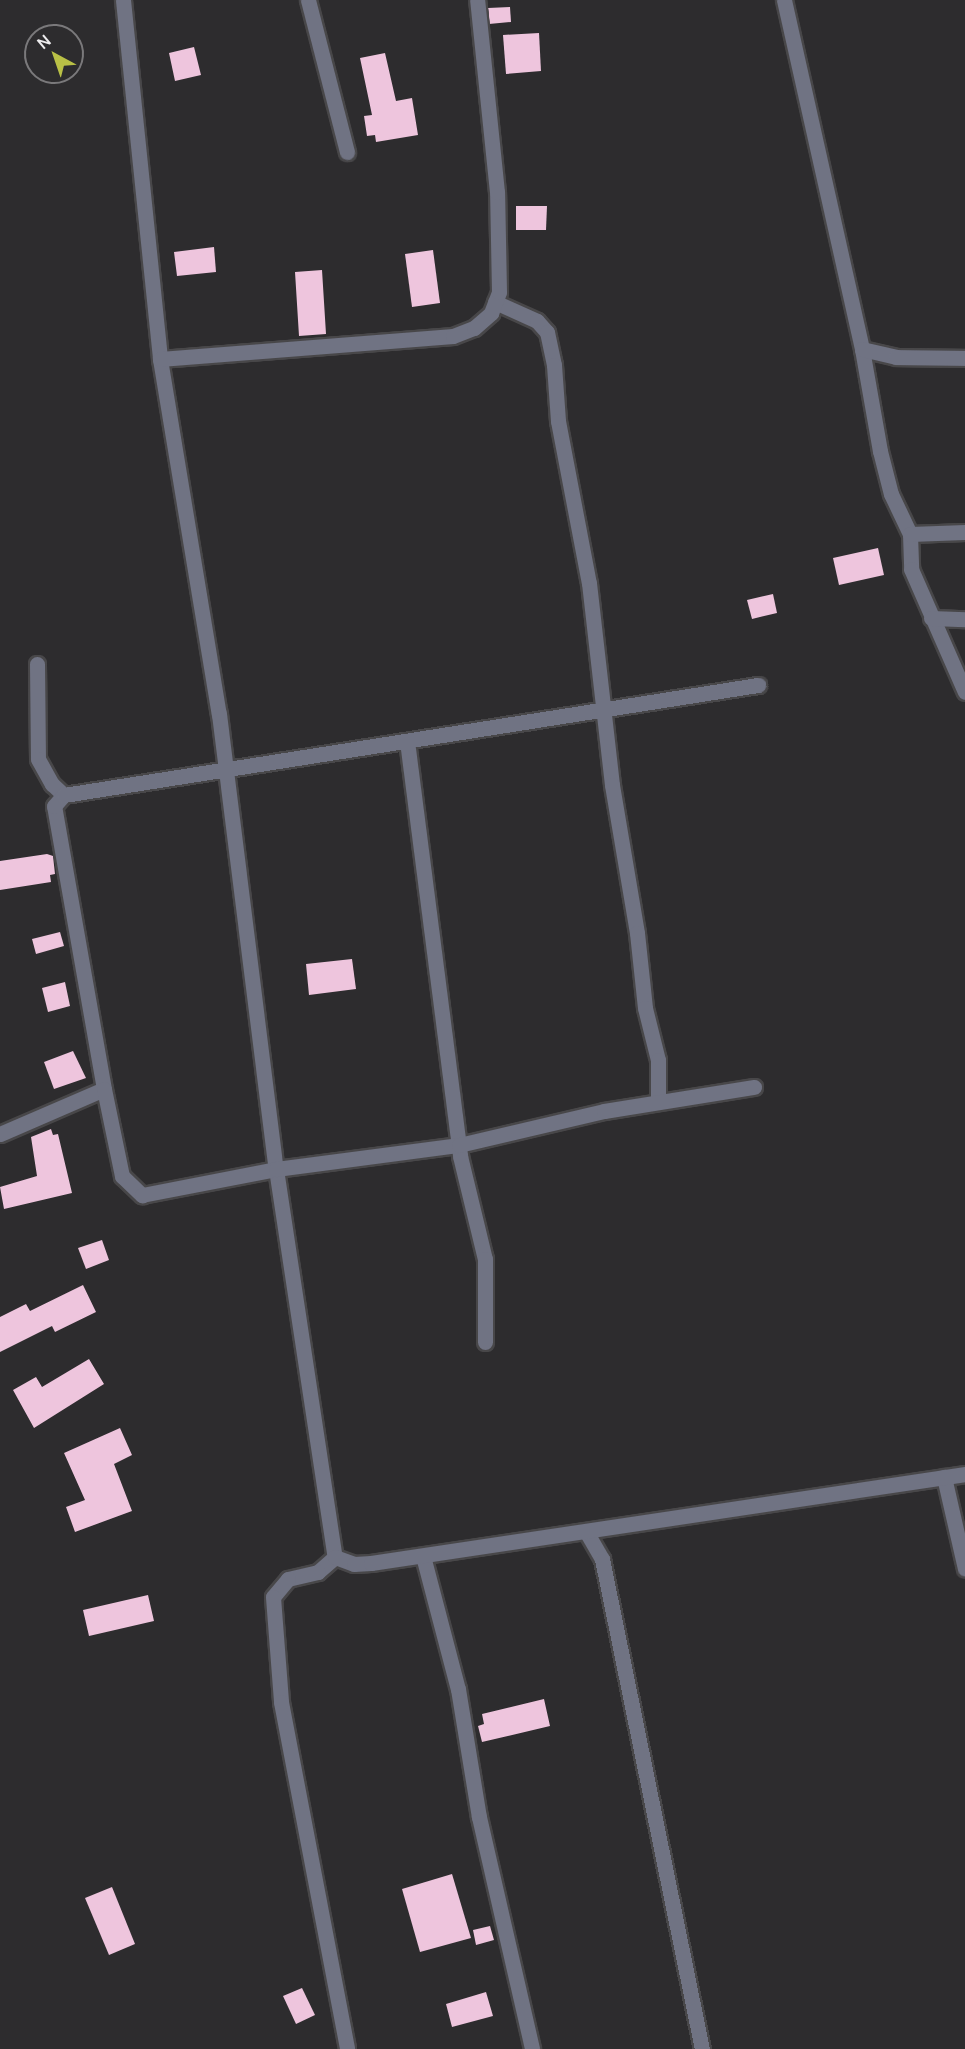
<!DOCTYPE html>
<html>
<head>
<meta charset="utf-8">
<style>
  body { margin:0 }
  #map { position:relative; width:965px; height:2049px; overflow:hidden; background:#2d2c2e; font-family:Manrope,sans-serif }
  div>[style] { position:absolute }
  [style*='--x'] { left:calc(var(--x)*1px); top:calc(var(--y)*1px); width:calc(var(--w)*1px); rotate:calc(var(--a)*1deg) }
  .building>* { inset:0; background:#eec5dd }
  .roads { filter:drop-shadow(2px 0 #484749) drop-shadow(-2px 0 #484749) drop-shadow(0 2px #484749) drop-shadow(0 -2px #484749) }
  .minor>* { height:15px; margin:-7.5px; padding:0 7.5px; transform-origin:7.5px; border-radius:7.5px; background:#707383 }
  span { translate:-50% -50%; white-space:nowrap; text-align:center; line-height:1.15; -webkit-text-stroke:6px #2d2c2e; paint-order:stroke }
  .north { position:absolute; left:24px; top:24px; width:60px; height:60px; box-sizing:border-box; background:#2d2c2e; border:2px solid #7a797b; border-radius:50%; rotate:320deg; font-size:16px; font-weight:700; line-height:24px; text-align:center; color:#edecee }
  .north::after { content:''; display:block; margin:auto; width:21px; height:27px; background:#b9c046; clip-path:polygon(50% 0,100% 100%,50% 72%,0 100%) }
</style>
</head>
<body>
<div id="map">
  <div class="building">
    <i style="clip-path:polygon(510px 7px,511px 22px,489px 24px,488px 8px)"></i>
    <i style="clip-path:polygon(539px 33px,541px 71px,506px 74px,503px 35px)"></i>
    <i style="clip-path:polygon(194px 47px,201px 75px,175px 81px,169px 53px)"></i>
    <i style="clip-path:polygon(385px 53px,396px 101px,412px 98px,418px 135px,376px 142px,375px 135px,367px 136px,364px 116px,372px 115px,360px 58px)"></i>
    <i style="clip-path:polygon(516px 206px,547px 206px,546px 230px,516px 230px)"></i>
    <i style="clip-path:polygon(214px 247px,216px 272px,177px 276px,174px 252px)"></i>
    <i style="clip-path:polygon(433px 250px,440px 303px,412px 307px,405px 254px)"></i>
    <i style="clip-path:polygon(322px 270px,326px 334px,299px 336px,295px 272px)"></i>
    <i style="clip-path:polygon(878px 548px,884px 575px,839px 585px,833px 558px)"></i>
    <i style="clip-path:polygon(773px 594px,777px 613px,752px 619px,747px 600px)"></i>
    <i style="clip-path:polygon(47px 854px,53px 856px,55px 874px,50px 875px,51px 882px,0 890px,0 861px)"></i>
    <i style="clip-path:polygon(60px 932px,64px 946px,36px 954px,32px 939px)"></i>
    <i style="clip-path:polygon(352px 959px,356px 989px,309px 995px,306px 964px)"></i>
    <i style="clip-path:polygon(65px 982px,70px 1006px,48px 1012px,42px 988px)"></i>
    <i style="clip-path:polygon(73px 1051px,86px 1078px,54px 1089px,44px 1062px)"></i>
    <i style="clip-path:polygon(51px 1129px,53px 1135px,58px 1134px,72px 1193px,4px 1209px,0 1187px,37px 1176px,31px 1137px)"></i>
    <i style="clip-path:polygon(102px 1240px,109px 1260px,86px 1269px,78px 1248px)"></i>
    <i style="clip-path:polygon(83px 1285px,96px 1312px,55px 1332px,52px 1326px,0 1352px,0 1317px,26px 1304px,30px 1311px)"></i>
    <i style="clip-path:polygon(89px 1359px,104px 1384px,34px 1428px,13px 1390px,36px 1377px,42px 1387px)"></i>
    <i style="clip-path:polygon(120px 1428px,132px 1455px,114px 1464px,132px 1511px,75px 1532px,66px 1507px,85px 1500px,64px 1453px)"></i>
    <i style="clip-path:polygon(148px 1595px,154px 1621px,89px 1636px,83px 1610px)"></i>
    <i style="clip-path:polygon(544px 1699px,550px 1726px,482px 1742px,478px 1726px,484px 1724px,482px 1714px)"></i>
    <i style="clip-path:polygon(452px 1874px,471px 1938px,420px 1952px,402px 1889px)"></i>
    <i style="clip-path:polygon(112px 1887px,135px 1944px,109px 1955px,85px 1898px)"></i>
    <i style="clip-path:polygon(490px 1926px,494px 1940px,476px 1945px,473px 1930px)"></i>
    <i style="clip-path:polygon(302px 1988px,315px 2015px,296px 2024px,283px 1996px)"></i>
    <i style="clip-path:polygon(486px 1992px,493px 2016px,452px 2027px,446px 2004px)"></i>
  </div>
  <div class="roads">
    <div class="minor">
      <i style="--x:123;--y:0;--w:361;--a:84.1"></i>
      <i style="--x:160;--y:359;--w:360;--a:80.6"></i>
      <i style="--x:219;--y:714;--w:459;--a:82.9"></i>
      <i style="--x:276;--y:1169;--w:392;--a:81.4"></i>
      <i style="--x:335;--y:1557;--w:23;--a:139"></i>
      <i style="--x:318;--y:1572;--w:31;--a:167"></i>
      <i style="--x:288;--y:1579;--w:23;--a:130"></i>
      <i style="--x:273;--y:1597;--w:105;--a:85.6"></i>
      <i style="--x:281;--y:1702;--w:353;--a:79.2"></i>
      <i style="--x:308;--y:0;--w:157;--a:75.6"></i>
      <i style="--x:784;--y:0;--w:358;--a:77.4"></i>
      <i style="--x:862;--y:349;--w:104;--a:80"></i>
      <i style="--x:880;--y:451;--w:44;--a:75.7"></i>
      <i style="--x:891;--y:494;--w:44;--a:64.6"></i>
      <i style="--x:910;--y:534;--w:35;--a:88"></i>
      <i style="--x:911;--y:569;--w:134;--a:66.3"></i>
      <i style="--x:495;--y:302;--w:46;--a:24.3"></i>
      <i style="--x:537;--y:321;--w:15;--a:48"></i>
      <i style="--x:547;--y:332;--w:34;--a:78"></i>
      <i style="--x:554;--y:365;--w:56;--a:85.9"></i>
      <i style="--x:558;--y:421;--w:165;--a:79.2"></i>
      <i style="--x:589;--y:583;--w:203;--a:83.5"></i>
      <i style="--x:612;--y:785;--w:150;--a:80.4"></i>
      <i style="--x:637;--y:933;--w:75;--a:83.9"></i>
      <i style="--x:645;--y:1008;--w:54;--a:76"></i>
      <i style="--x:658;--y:1060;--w:41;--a:90"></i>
      <i style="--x:862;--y:349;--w:35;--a:13"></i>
      <i style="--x:896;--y:357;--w:69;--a:0.8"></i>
      <i style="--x:160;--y:359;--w:294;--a:-4.5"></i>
      <i style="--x:453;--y:336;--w:22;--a:-21"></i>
      <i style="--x:474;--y:328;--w:23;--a:-41"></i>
      <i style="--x:491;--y:313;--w:22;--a:-69"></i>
      <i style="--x:499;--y:292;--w:100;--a:-91.1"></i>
      <i style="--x:497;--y:192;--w:193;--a:-95.9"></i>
      <i style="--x:910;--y:534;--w:55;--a:-2.1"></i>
      <i style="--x:931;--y:618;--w:34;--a:2"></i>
      <i style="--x:37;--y:664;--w:95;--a:89.4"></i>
      <i style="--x:38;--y:759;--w:29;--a:61"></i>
      <i style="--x:52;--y:784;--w:16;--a:43"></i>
      <i style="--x:407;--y:741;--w:418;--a:82.7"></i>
      <i style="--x:460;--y:1156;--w:106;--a:76.4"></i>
      <i style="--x:485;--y:1259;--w:83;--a:90"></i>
      <i style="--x:104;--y:1089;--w:287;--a:-100"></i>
      <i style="--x:54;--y:806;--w:15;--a:-48"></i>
      <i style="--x:64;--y:795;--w:703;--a:-9.01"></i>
      <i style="--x:0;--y:1134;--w:113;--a:-23.4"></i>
      <i style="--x:104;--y:1089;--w:89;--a:78.3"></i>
      <i style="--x:122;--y:1176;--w:28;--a:44"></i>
      <i style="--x:142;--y:1195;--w:136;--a:-11"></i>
      <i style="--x:276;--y:1169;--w:185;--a:-7.5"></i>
      <i style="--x:459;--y:1145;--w:149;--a:-13.2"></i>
      <i style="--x:604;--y:1111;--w:152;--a:-9.1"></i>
      <i style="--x:944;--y:1477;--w:94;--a:77.1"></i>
      <i style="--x:587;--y:1533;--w:30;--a:60"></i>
      <i style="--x:602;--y:1559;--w:500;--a:78.47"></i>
      <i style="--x:423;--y:1556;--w:138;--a:75.3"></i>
      <i style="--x:458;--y:1689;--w:130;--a:80.7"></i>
      <i style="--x:479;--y:1817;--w:238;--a:77.1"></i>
      <i style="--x:335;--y:1557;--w:20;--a:20"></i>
      <i style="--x:354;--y:1564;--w:17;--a:-3"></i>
      <i style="--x:371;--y:1563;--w:601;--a:-8.52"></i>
    </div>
  </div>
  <div class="north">N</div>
</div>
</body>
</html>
